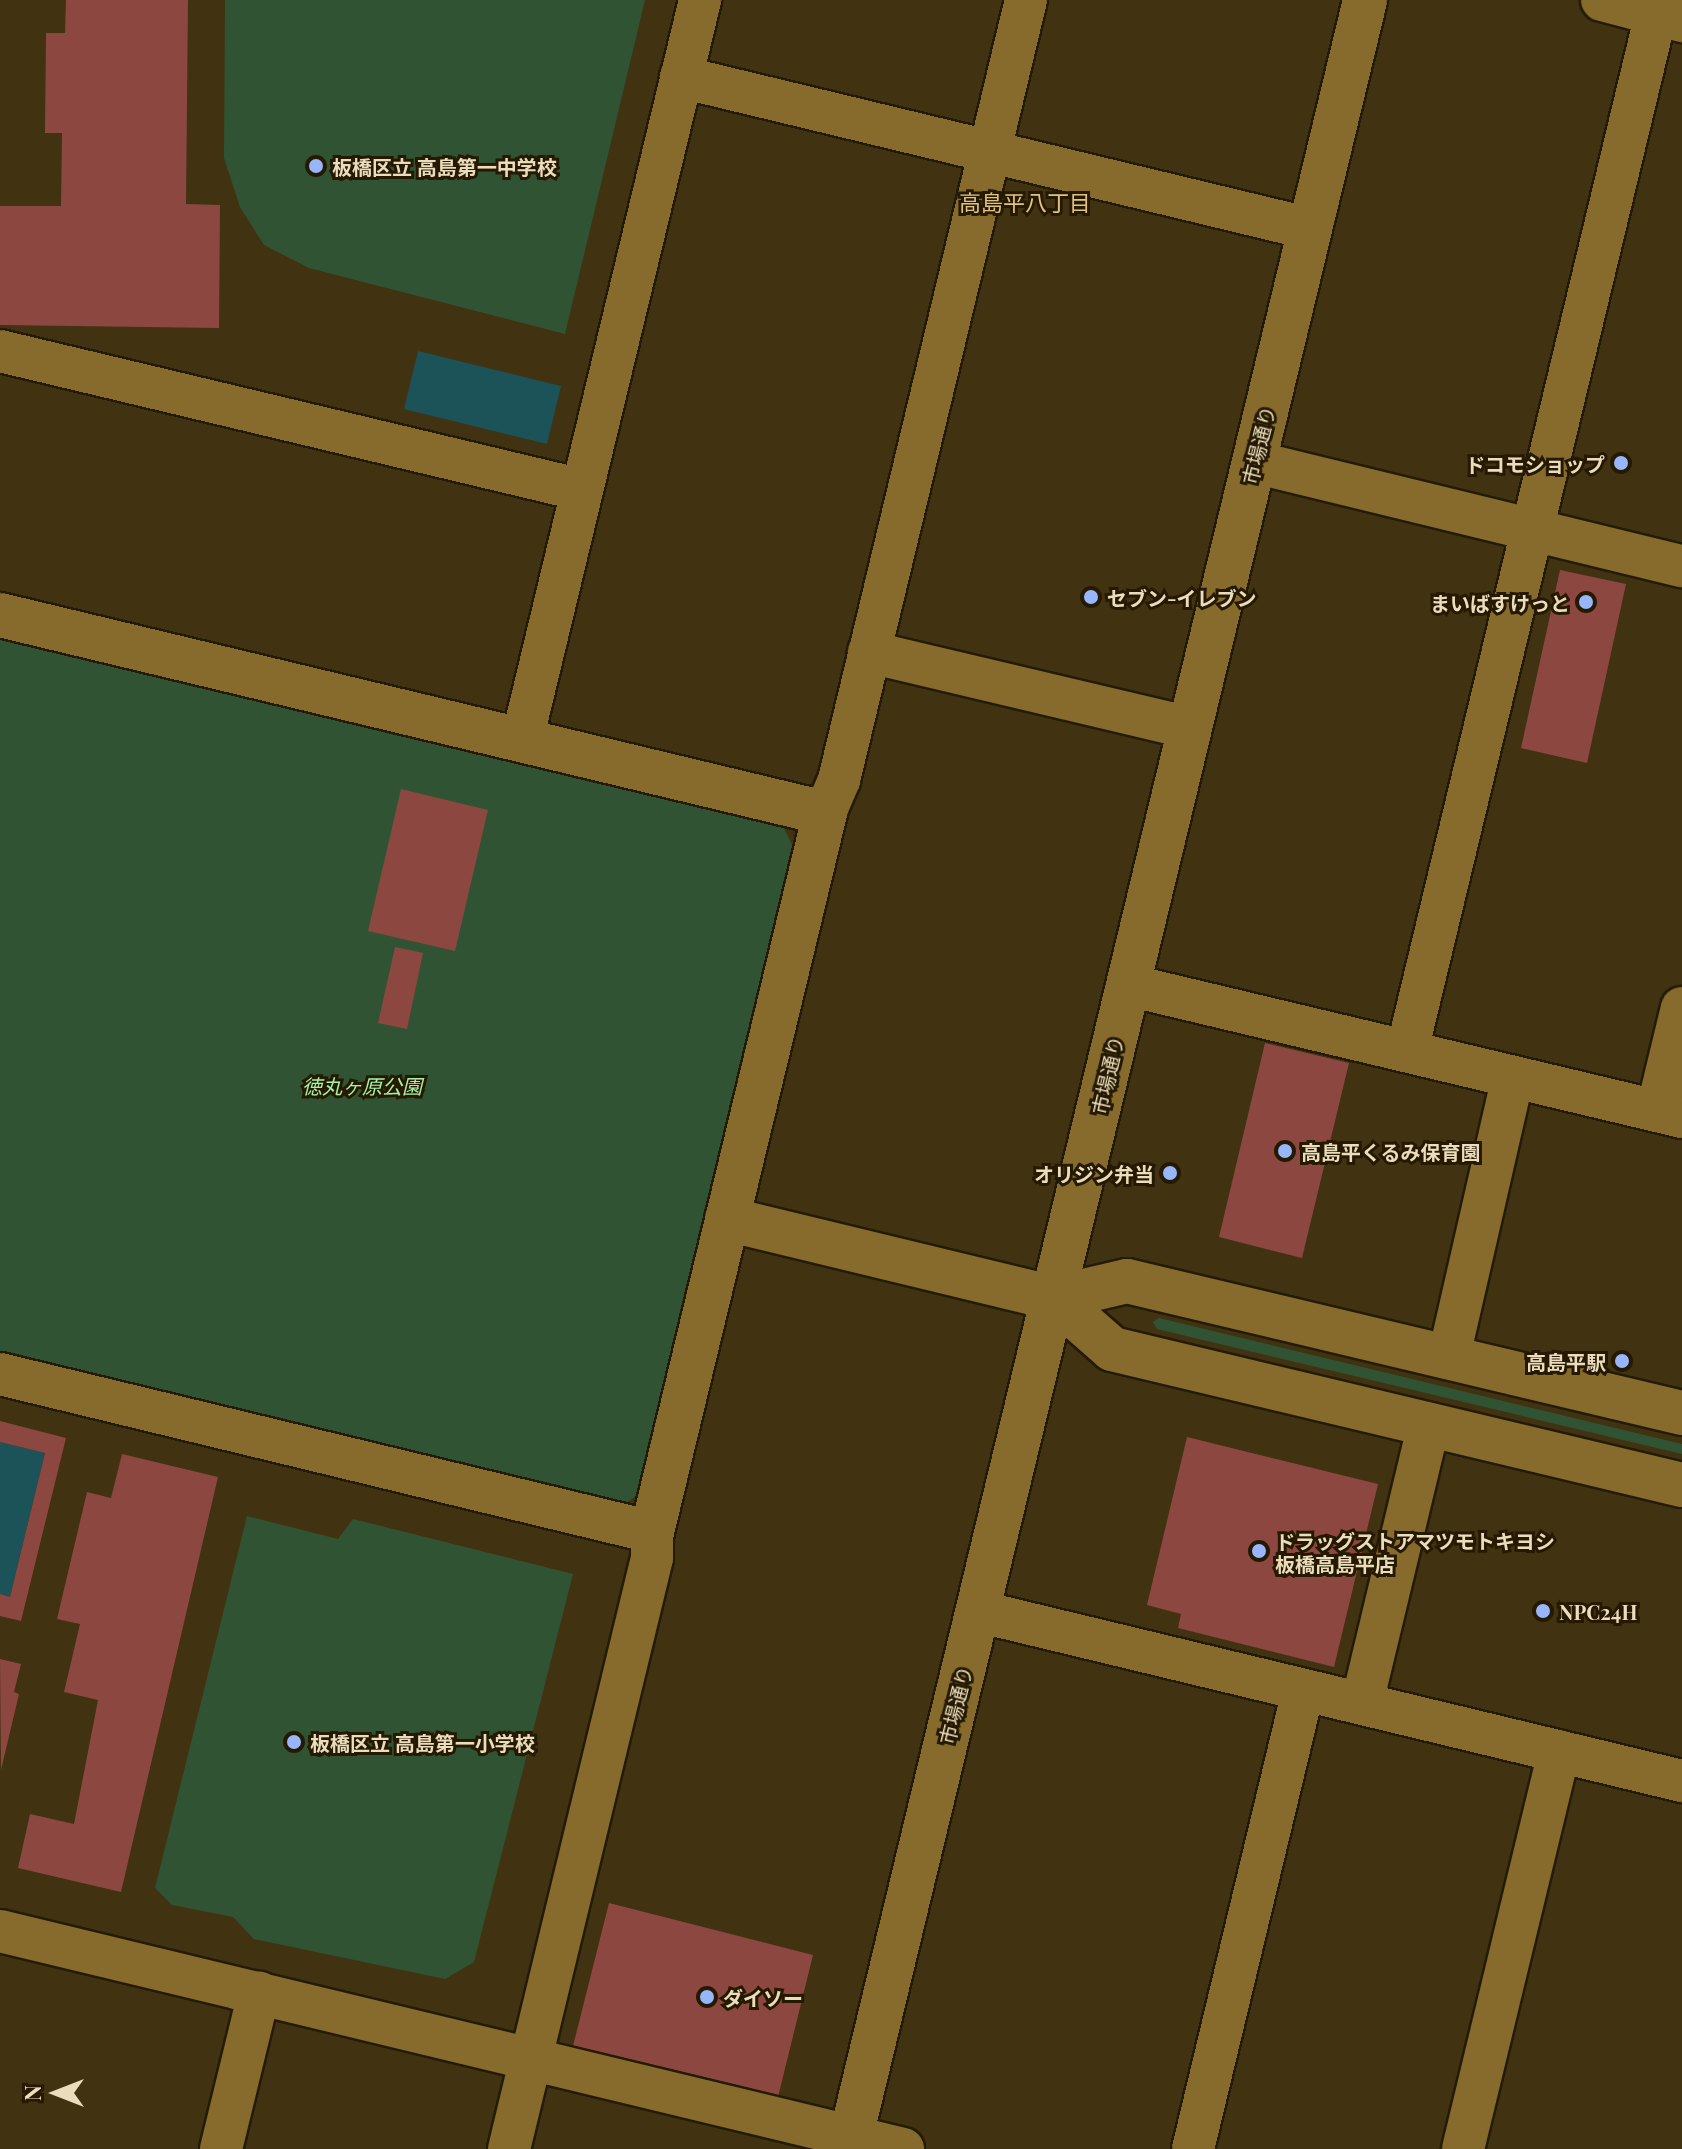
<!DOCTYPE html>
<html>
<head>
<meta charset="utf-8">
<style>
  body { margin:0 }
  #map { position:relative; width:1682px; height:2149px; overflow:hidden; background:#413211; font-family:"Playfair Display","Noto Sans JP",serif }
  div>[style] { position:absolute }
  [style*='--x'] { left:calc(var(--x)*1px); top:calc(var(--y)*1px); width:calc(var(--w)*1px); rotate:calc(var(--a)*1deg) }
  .green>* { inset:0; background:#305433 }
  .water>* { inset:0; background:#1c5359 }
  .building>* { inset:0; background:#8c4741 }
  .roads { filter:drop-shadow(2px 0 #231b07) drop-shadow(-2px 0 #231b07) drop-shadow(0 2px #231b07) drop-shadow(0 -2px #231b07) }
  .street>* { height:42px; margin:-21px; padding:0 21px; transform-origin:21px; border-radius:21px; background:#876b2c }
  .secondary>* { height:44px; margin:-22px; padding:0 22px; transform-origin:22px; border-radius:22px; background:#876b2c }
  .dots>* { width:22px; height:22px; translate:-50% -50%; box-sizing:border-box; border:4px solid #251a01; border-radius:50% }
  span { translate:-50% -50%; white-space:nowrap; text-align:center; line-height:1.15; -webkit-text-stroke:6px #251a01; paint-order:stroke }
  .poi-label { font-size:20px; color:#eadcbc; font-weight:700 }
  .left { translate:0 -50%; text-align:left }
  .right { translate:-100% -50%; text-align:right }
  .street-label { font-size:20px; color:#eadcbc }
  .park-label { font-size:20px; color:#a4f2a9; font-style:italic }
  .neighbourhood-label { font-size:22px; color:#e0c282 }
  .north { position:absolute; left:16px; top:2053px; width:80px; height:80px; -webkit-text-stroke:6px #251a01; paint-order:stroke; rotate:270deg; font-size:22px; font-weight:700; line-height:32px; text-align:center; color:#eadcbc }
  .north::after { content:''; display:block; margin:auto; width:28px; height:36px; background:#eadcbc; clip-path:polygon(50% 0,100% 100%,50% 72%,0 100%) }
</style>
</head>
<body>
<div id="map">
  <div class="green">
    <i style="clip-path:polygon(225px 0,645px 0,565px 334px,309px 268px,264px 245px,240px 207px,224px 158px)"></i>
    <i style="clip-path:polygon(0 639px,783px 826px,793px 847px,636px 1496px,620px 1507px,0 1359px)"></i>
    <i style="clip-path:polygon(1159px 1318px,1682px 1444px,1682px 1454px,1157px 1329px,1153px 1322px)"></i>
    <i style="clip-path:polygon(247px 1516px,338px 1539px,353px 1519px,573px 1574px,474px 1962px,445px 1979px,254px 1939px,233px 1917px,172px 1905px,155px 1888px)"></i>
  </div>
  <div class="water">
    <i style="clip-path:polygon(418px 351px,561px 386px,547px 444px,404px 409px)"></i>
    <i style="clip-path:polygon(0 1442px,45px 1453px,10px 1597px,0 1594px)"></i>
  </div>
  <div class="building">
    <i style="clip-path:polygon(66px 0,188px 0,186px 204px,220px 205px,219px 328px,0 325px,0 206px,61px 206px,62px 133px,45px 133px,46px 33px,65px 33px)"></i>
    <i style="clip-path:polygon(1560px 570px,1626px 584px,1587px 763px,1521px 748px)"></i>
    <i style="clip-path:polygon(401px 789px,488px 810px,455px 951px,368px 931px)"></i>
    <i style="clip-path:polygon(395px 947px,423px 953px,407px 1029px,378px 1023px)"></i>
    <i style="clip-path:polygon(1265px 1043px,1349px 1063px,1302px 1258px,1219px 1237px)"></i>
    <i style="clip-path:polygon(0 1421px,66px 1438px,21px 1621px,0 1616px,0 1594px,10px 1597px,45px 1453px,0 1442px)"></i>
    <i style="clip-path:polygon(1187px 1437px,1378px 1484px,1334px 1667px,1178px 1628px,1181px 1614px,1147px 1605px)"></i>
    <i style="clip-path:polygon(122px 1454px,218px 1477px,121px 1892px,18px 1868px,30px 1814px,74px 1824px,98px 1700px,64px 1692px,80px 1624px,57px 1619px,87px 1492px,111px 1498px)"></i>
    <i style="clip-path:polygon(0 1659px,21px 1664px,14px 1692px,19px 1694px,1px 1770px)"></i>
    <i style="clip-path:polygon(609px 1903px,813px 1955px,778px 2097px,573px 2046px)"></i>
  </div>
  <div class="roads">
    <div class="street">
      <i style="--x:1602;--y:0;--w:83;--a:14.7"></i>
      <i style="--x:681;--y:77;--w:648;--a:13.56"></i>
      <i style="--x:0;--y:351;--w:598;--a:13.43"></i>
      <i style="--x:1254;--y:462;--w:440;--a:13.7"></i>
      <i style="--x:869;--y:652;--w:330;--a:13.3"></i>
      <i style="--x:522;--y:740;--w:761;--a:-76.47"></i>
      <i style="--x:825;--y:813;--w:36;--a:-67"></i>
      <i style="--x:839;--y:780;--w:802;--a:-76.52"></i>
      <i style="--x:1128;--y:985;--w:570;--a:13.4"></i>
      <i style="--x:1407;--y:1051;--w:1066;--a:-76.5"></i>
      <i style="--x:1657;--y:1111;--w:106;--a:-76.4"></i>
      <i style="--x:1449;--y:1356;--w:286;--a:-77.1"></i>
      <i style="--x:0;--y:1374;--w:671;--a:13.62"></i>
      <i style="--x:652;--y:1532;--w:26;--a:90"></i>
      <i style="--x:652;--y:1558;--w:608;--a:103.6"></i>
      <i style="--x:977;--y:1611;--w:725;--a:13.56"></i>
      <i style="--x:1362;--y:1703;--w:287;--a:-76.5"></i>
      <i style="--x:0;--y:1931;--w:929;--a:13.57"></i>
      <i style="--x:221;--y:2149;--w:161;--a:-76.3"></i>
      <i style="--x:1193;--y:2149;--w:472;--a:-76.5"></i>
      <i style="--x:1463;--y:2149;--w:409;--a:-76.4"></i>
    </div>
    <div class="secondary">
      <i style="--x:0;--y:615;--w:848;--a:13.5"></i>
      <i style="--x:825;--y:813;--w:740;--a:103.53"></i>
      <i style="--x:727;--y:1219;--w:336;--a:13.6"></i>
      <i style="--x:1054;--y:1298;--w:75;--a:-13.1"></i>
      <i style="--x:1127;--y:1281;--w:570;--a:13.38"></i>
      <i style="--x:1054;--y:1298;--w:77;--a:41.3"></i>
      <i style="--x:1112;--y:1349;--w:586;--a:13.42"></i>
      <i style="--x:848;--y:2149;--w:2210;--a:-76.47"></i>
    </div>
  </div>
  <div class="dots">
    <i style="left:316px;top:166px;background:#97b6fd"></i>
    <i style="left:1621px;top:463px;background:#97b6fd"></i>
    <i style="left:1091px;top:597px;background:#97b6fd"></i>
    <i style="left:1586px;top:602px;background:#97b6fd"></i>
    <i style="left:1285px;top:1151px;background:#97b6fd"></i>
    <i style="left:1170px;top:1173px;background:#97b6fd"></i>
    <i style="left:1622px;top:1361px;background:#97b6fd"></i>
    <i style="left:1259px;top:1551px;background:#97b6fd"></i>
    <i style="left:1543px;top:1611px;background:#97b6fd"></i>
    <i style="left:294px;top:1742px;background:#97b6fd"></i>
    <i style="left:707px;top:1997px;background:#97b6fd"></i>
  </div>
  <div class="poi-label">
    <span class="left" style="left:332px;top:166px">板橋区立 高島第一中学校</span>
    <span class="right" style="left:1605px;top:463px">ドコモショップ</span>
    <span class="left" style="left:1107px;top:597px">セブン-イレブン</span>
    <span class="right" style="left:1570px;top:602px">まいばすけっと</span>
    <span class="left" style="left:1301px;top:1151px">高島平くるみ保育園</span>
    <span class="right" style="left:1154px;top:1173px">オリジン弁当</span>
    <span class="right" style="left:1606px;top:1361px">高島平駅</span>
    <span class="left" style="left:1275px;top:1552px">ドラッグストアマツモトキヨシ<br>板橋高島平店</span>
    <span class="left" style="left:1559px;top:1611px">NPC24H</span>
    <span class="left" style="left:310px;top:1742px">板橋区立 高島第一小学校</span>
    <span class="left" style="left:723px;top:1997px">ダイソー</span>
  </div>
  <div class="street-label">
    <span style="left:1258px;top:445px;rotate:-76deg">市場通り</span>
    <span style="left:1107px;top:1075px;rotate:-77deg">市場通り</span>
    <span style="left:955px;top:1705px;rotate:-76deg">市場通り</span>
  </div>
  <div class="park-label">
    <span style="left:362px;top:1085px">徳丸ヶ原公園</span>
  </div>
  <div class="neighbourhood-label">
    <span style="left:1025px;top:203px">高島平八丁目</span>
  </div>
  <div class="north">N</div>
</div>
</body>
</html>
